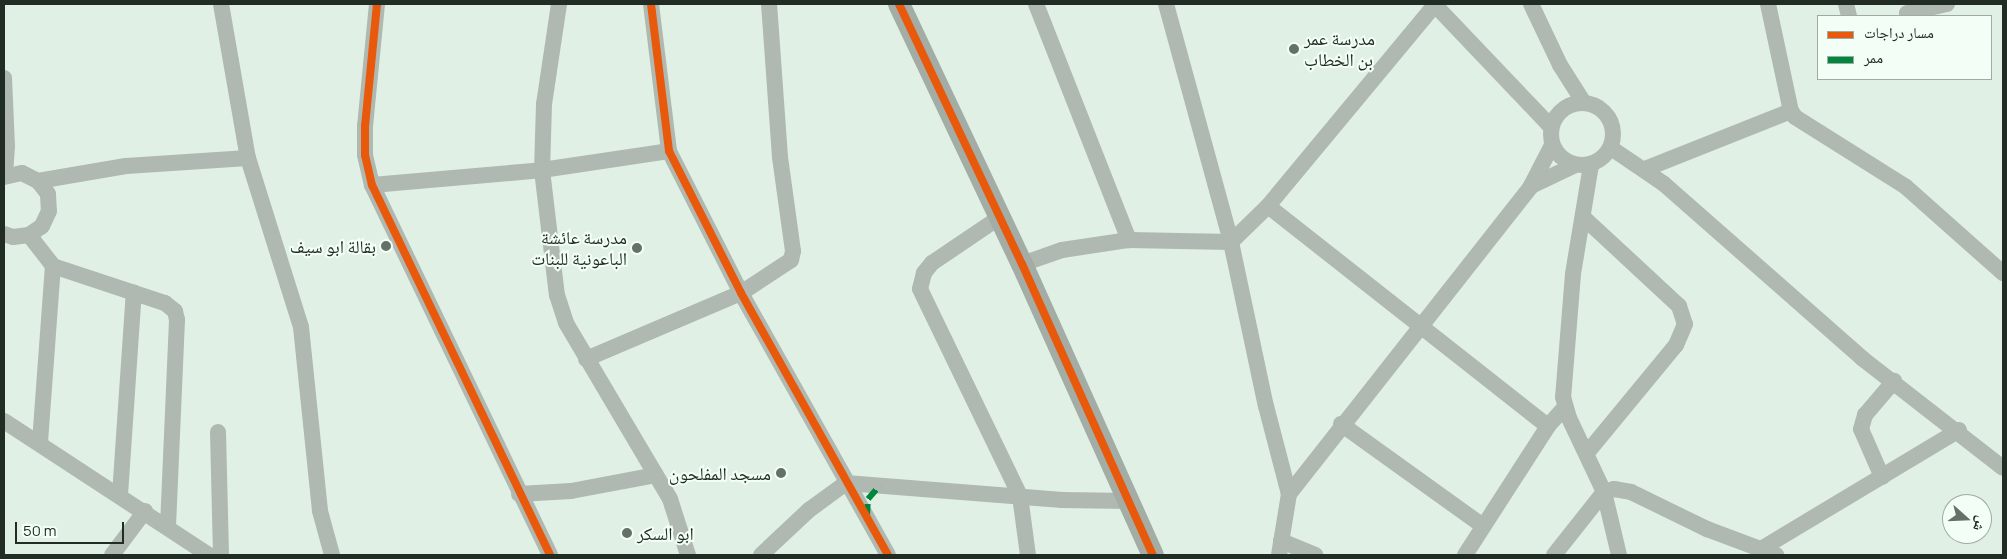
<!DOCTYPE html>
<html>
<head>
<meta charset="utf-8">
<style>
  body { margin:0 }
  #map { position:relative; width:2007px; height:559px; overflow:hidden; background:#e0f0e4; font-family:Manrope,"Noto Naskh Arabic",sans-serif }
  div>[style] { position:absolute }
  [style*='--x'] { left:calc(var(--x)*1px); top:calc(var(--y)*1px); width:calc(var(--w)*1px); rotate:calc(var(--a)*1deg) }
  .street>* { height:16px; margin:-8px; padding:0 8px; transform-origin:8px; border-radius:8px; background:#afb8b1 }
  .street>.ring { margin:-8px; padding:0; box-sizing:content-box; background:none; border:16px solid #afb8b1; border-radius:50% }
  .secondary>* { height:22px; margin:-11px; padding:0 11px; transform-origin:11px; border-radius:11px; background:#a3ada6 }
  .quiet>* { height:6px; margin-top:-3px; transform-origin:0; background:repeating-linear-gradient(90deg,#00873e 0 12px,transparent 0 18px) }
  .cycleway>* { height:8px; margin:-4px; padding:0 4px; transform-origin:4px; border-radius:4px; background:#e8590c }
  .dots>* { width:14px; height:14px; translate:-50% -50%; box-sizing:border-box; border:2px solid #f3fff6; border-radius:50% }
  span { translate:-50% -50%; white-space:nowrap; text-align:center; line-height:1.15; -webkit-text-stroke:4px #f3fff6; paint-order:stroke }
  .poi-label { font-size:18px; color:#212c24 }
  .left { translate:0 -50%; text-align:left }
  .right { translate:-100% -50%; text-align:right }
  .frame { position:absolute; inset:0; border:5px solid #212c24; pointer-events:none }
  .legend { position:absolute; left:1817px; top:15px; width:175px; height:65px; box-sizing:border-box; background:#f3fff6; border:1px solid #9faba2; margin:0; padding:6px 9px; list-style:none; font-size:15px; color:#212c24 }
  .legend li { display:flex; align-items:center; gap:10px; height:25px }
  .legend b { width:25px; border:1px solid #9faba2 }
  .north { position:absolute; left:1942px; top:494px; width:50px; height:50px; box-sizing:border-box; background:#f3fff6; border:1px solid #9faba2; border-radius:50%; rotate:110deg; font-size:14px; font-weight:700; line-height:20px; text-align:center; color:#212c24 }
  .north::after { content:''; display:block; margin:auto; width:18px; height:22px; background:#647167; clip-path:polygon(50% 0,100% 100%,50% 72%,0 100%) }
  .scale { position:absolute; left:15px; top:522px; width:109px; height:22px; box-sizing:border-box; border:2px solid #212c24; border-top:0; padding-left:6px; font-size:15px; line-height:18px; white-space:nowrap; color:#212c24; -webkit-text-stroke:4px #f3fff6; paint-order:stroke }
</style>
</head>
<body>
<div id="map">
  <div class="street">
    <i style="--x:221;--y:4;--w:156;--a:80.1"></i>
    <i style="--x:248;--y:158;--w:177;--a:72.6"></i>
    <i style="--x:301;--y:327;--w:185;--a:84.1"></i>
    <i style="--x:320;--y:511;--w:46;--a:74.7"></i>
    <i style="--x:377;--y:4;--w:123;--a:95.6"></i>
    <i style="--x:365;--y:126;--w:29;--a:90"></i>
    <i style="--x:365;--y:155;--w:31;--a:77"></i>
    <i style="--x:372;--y:185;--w:411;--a:64.3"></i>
    <i style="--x:559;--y:4;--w:101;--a:98.5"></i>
    <i style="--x:544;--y:104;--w:66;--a:91.7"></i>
    <i style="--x:542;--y:170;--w:126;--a:83.2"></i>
    <i style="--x:557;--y:295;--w:29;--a:72"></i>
    <i style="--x:566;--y:323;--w:204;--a:59.4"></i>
    <i style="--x:670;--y:499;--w:59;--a:72.2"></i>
    <i style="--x:651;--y:4;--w:148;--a:83"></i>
    <i style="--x:669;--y:151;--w:159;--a:63.1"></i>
    <i style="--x:741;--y:293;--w:300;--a:60.7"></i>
    <i style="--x:1036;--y:4;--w:254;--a:68.5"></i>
    <i style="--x:1166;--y:4;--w:247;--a:74.7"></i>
    <i style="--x:1231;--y:242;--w:168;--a:78"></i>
    <i style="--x:1266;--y:406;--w:91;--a:75.4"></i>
    <i style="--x:1434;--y:4;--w:170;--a:46.4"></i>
    <i style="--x:1531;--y:4;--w:68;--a:64.6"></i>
    <i style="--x:1560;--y:65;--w:45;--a:57.7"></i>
    <i style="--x:1768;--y:4;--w:109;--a:77.9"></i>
    <i style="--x:1791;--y:111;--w:7;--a:56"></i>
    <i style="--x:1795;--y:117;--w:131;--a:32.2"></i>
    <i style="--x:1906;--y:187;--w:130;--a:41.6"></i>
    <i style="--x:1846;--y:4;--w:12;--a:76"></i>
    <i style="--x:1907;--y:13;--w:41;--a:-12.7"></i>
    <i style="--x:4;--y:78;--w:68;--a:87.5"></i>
    <i style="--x:7;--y:146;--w:30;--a:94"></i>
    <i class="ring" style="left:1551px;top:103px;width:46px;height:46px"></i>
    <i style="--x:1611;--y:148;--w:64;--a:34.2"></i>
    <i style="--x:1664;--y:184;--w:265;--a:41.3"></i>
    <i style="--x:1863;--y:359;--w:177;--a:37.9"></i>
    <i style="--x:1591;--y:165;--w:110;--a:99.4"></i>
    <i style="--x:1573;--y:274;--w:123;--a:94.6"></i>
    <i style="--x:1563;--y:397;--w:22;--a:74"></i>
    <i style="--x:1569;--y:418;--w:82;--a:64.7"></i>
    <i style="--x:1604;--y:492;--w:65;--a:76.6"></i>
    <i style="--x:1645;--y:169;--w:157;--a:-21.7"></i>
    <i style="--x:4;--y:177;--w:18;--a:-13"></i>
    <i style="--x:22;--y:173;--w:18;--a:27"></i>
    <i style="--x:38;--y:181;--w:16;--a:52"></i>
    <i style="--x:48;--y:194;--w:17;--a:87"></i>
    <i style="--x:49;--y:211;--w:17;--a:115"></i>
    <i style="--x:42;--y:226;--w:16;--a:145"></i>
    <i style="--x:29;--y:235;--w:16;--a:173"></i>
    <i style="--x:13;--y:237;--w:9;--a:-162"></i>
    <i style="--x:38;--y:181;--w:89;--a:-9.7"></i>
    <i style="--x:126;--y:166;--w:122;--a:-3.8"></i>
    <i style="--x:372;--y:185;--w:171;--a:-5"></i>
    <i style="--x:542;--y:170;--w:128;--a:-8.5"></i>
    <i style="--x:1531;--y:186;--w:49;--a:-25.5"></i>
    <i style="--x:1268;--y:206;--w:356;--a:38.2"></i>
    <i style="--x:1000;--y:217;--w:82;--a:145.9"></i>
    <i style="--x:932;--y:263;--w:13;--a:129"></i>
    <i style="--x:924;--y:273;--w:16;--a:104"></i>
    <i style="--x:920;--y:289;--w:230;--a:64.2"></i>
    <i style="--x:1020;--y:496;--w:60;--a:82.3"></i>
    <i style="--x:1583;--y:217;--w:131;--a:42.8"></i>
    <i style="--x:1679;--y:306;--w:19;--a:72"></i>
    <i style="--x:1685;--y:324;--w:23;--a:113"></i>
    <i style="--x:1676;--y:345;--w:140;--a:129.5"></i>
    <i style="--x:29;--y:235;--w:39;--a:52"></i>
    <i style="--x:53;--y:266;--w:118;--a:18.3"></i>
    <i style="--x:165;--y:303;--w:13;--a:39"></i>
    <i style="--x:175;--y:311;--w:9;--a:77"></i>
    <i style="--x:177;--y:320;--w:205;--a:92.5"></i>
    <i style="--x:1022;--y:264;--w:42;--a:-19.3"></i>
    <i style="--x:1062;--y:250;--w:68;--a:-8.5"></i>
    <i style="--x:1129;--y:240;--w:102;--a:1.1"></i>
    <i style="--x:1231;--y:242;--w:52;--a:-44.2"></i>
    <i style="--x:1268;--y:206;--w:261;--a:-50.3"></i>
    <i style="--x:586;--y:359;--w:168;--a:-23.1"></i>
    <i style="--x:741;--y:293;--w:60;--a:-33.4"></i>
    <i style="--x:791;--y:260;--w:9;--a:-77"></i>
    <i style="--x:793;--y:251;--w:95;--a:-97.9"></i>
    <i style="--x:780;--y:157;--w:153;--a:-94.1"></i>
    <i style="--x:4;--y:421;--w:245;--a:33.2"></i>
    <i style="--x:1341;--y:424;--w:175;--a:35.7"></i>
    <i style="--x:218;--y:432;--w:123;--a:88.6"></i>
    <i style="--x:40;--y:442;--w:176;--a:-85.8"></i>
    <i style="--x:1882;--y:477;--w:52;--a:-113.6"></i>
    <i style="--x:1861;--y:429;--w:15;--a:-74"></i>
    <i style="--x:1865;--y:415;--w:45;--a:-49.5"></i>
    <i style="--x:519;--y:494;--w:52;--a:-3.3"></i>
    <i style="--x:571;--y:491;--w:86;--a:-10.7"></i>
    <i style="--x:120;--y:495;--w:203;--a:-86.1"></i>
    <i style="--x:1281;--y:541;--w:37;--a:22"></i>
    <i style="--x:1761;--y:549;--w:231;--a:-31"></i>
    <i style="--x:112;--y:555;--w:55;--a:-53.1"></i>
    <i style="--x:761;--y:555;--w:66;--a:-43.2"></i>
    <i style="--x:809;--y:510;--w:46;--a:-36.1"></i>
    <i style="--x:846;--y:483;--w:217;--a:4.5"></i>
    <i style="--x:1062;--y:500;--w:66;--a:0.9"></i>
    <i style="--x:1279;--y:555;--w:62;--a:-80.7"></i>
    <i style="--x:1289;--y:494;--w:392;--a:-51.8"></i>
    <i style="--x:1531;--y:186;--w:46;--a:-62.9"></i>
    <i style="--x:1465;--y:555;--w:153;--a:-57.2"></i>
    <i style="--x:1548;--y:426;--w:25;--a:-48"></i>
    <i style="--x:1554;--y:555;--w:80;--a:-51.6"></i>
    <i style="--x:1604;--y:492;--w:10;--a:-17"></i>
    <i style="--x:1614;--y:489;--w:17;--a:10"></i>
    <i style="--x:1631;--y:492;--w:85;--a:26"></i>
    <i style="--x:1707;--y:529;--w:74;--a:20.6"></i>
  </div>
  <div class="secondary">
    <i style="--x:899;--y:4;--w:288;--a:64.7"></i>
    <i style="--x:1022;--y:264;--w:319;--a:65.8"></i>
  </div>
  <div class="quiet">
    <i style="--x:867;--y:516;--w:17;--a:-87"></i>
    <i style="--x:868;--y:499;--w:18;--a:-49"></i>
  </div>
  <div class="cycleway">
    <i style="--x:377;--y:4;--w:123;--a:95.6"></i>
    <i style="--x:365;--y:126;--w:29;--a:90"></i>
    <i style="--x:365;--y:155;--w:31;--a:77"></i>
    <i style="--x:372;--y:185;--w:411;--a:64.3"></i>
    <i style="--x:651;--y:4;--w:148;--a:83"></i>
    <i style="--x:669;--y:151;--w:159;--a:63.1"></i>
    <i style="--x:741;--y:293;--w:300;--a:60.7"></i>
    <i style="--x:899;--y:4;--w:288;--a:64.7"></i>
    <i style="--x:1022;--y:264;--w:319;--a:65.8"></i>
  </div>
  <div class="dots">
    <i style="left:1294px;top:49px;background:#647167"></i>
    <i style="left:386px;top:246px;background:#647167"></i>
    <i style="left:637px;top:248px;background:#647167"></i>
    <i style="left:781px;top:473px;background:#647167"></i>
    <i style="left:627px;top:533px;background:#647167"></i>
  </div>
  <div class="poi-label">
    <span class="left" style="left:1304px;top:49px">مدرسة عمر<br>بن الخطاب</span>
    <span class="right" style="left:627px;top:248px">مدرسة عائشة<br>الباعونية للبنات</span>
    <span class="right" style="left:376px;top:246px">بقالة ابو سيف</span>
    <span class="right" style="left:771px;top:473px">مسجد المفلحون</span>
    <span class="left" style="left:637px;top:533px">ابو السكر</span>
  </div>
  <div class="frame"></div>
  <ul class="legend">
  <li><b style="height:6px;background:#e8590c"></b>مسار دراجات</li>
  <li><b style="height:6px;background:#00873e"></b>ممر</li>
  </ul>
  <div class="north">ش</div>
  <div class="scale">50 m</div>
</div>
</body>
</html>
